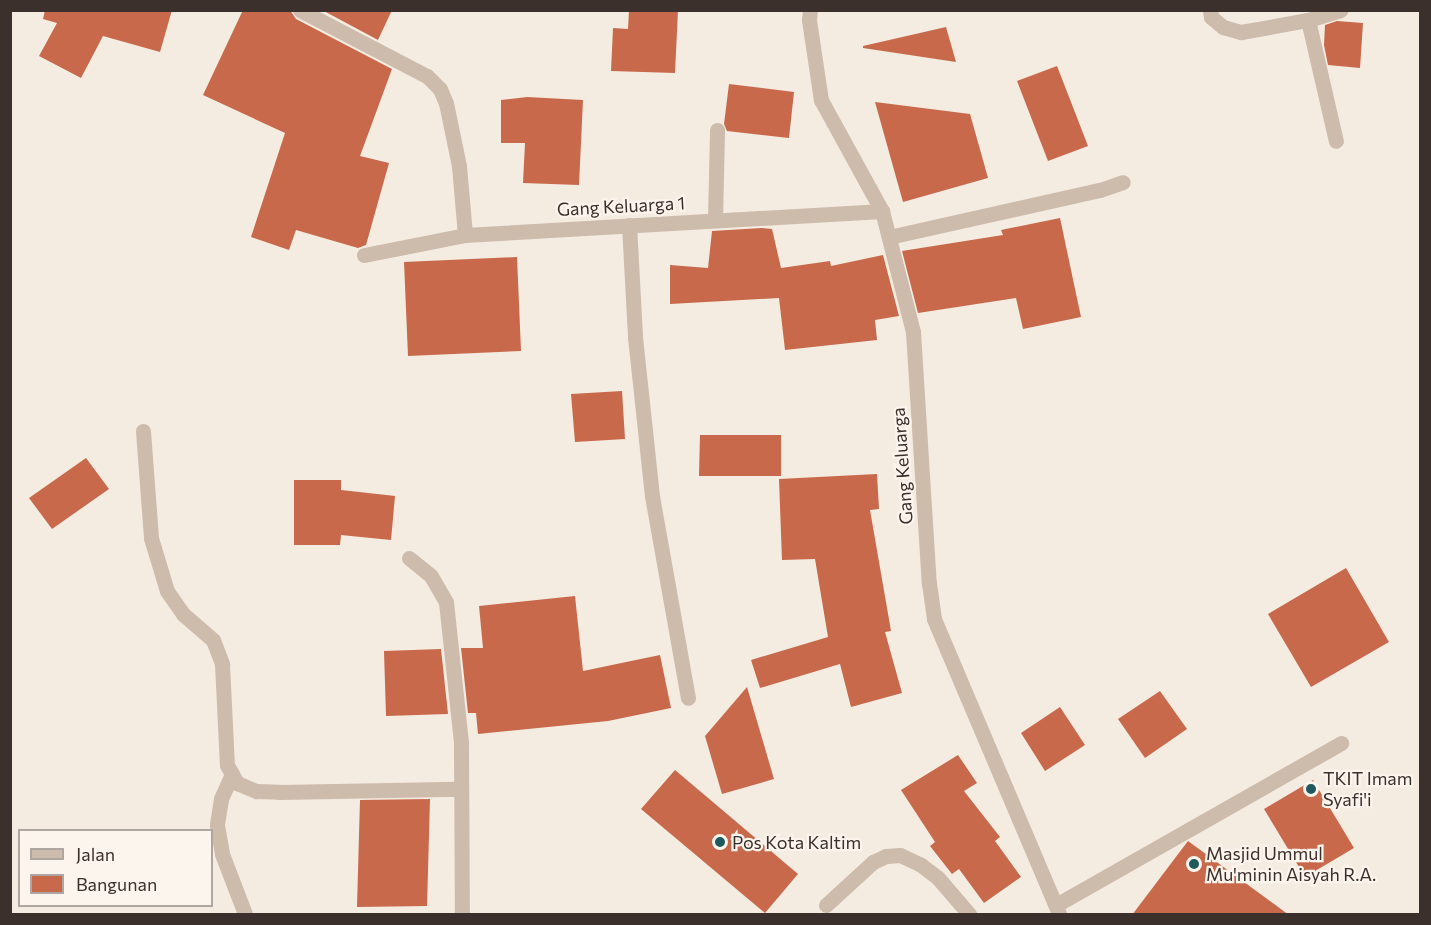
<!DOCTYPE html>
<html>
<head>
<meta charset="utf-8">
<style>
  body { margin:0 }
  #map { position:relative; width:1431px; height:925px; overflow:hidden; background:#f4ebe1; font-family:Commissioner,sans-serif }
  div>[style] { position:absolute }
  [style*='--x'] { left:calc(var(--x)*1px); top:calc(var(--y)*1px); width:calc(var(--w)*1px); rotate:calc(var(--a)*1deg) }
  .building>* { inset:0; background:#c8694b }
  .minor>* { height:15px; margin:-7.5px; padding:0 7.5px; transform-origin:7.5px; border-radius:7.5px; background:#cdbbac }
  .dots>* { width:16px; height:16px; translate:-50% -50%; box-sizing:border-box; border:3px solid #fbf5ee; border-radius:50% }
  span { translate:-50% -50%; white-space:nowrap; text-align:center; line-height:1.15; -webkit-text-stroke:4.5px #fbf5ee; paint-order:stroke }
  .street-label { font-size:18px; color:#3b302b }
  .poi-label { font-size:18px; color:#3b302b }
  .left { translate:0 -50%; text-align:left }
  .frame { position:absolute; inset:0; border:12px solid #3b302b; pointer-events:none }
  .legend { position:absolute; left:18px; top:829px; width:195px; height:78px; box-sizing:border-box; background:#fbf5ee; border:2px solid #aea6a0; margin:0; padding:8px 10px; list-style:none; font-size:18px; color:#3b302b }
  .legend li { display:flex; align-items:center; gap:12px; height:30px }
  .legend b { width:30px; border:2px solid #aea6a0 }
</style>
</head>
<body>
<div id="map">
  <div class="building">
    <i style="clip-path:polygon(45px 10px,172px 10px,160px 52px,103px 36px,81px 78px,39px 56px,57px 23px,43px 19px)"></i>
    <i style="clip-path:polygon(243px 10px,290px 10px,296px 19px,392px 69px,360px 156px,389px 163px,366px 245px,358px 248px,296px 230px,289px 250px,251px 237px,285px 133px,203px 95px)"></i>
    <i style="clip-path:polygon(322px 10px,392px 10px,378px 40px)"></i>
    <i style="clip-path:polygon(629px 10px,678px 10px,675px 73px,611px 71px,613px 28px,628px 29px)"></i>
    <i style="clip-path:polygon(1337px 21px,1363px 23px,1360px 68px,1328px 65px,1324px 45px,1325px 25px)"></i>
    <i style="clip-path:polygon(946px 27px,956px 62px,863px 48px,863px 46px)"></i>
    <i style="clip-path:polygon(1057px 66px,1088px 146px,1048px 161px,1017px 81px)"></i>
    <i style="clip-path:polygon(729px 84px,794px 92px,789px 138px,727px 131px,724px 124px)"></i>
    <i style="clip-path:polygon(527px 97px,583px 100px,579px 185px,523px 183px,525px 143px,501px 143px,501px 100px)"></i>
    <i style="clip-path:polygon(875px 102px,970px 114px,988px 178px,903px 202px)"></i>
    <i style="clip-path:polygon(1060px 218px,1081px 317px,1023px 329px,1016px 298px,918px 313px,902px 251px,1003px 235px,1001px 230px)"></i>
    <i style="clip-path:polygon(762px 228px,772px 229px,781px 268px,830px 261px,831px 266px,883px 255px,899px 316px,875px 320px,877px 340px,785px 350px,779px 298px,670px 304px,670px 265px,708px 268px,712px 231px)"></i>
    <i style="clip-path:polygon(517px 257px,521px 351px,408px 356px,404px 262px)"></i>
    <i style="clip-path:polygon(622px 391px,625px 439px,575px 442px,571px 394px)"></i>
    <i style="clip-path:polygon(700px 435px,781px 435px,781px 476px,699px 476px)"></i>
    <i style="clip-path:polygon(86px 458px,109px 489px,52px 529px,29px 498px)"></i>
    <i style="clip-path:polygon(877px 474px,879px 509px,870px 510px,891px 631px,885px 632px,902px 693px,851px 707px,840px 664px,760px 688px,751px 660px,828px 637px,815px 559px,782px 560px,779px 479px)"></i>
    <i style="clip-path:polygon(294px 480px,341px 480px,341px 490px,395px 496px,391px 540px,341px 535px,340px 545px,294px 545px)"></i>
    <i style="clip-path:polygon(1346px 568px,1389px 642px,1311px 687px,1268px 614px)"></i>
    <i style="clip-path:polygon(575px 596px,583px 671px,660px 655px,671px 708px,608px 721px,478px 734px,476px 713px,468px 713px,461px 648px,483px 648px,479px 606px)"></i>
    <i style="clip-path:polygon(441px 649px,448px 714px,386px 716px,384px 651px)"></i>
    <i style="clip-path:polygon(747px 687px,774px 779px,722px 794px,705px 736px)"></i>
    <i style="clip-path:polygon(1160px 691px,1187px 729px,1145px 758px,1118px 719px)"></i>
    <i style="clip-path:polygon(1060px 707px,1085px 745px,1045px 771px,1021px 733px)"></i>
    <i style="clip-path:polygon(958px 755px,977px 783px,964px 791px,1000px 837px,995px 841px,1021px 877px,984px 903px,959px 869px,952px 874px,930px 846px,935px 842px,901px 790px)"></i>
    <i style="clip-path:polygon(675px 770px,798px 874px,765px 913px,641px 809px)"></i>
    <i style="clip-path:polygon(1313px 780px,1354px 848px,1305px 877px,1264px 809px)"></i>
    <i style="clip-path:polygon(430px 799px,427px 906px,357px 907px,360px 800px)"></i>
    <i style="clip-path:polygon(1188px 841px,1289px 915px,1132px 915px)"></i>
  </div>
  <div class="minor">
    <i style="--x:300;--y:10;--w:143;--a:27.5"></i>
    <i style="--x:427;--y:76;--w:18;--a:45"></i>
    <i style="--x:440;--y:89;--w:15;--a:67"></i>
    <i style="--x:446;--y:103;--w:64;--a:78.3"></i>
    <i style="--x:459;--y:166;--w:69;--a:85"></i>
    <i style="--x:810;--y:10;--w:10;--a:96"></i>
    <i style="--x:809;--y:20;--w:81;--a:81.5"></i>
    <i style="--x:821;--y:100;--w:127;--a:61.2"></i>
    <i style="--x:882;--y:211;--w:125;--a:75.6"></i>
    <i style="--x:913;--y:332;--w:252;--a:86.4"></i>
    <i style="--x:929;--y:583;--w:36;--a:82"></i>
    <i style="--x:934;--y:619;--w:320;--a:67"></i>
    <i style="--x:1210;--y:10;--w:7;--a:82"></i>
    <i style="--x:1211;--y:17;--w:16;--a:40"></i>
    <i style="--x:1223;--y:27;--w:19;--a:16"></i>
    <i style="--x:1241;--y:32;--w:68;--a:-10.2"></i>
    <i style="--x:1308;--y:20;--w:34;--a:-17"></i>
    <i style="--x:1308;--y:20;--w:124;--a:77"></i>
    <i style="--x:715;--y:220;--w:90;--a:-88.7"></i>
    <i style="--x:629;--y:225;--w:112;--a:86.9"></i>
    <i style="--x:635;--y:337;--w:160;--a:83.9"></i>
    <i style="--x:652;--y:496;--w:205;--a:79.9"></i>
    <i style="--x:889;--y:237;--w:216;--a:-12.6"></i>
    <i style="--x:1100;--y:190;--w:24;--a:-19"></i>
    <i style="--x:364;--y:255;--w:103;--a:-11.2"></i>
    <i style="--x:465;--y:235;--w:418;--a:-3.3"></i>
    <i style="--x:143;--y:431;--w:107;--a:85.7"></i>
    <i style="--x:151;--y:538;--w:55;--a:73.2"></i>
    <i style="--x:167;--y:591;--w:28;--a:55"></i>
    <i style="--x:183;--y:614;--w:40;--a:41"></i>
    <i style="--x:213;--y:640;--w:26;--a:69"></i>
    <i style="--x:222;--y:664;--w:101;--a:87.2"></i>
    <i style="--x:227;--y:765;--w:21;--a:61"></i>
    <i style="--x:237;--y:783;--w:21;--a:23"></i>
    <i style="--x:256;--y:791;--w:23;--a:2"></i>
    <i style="--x:279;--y:792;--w:180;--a:-1"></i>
    <i style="--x:409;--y:558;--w:28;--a:39"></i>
    <i style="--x:431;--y:576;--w:30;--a:60"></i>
    <i style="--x:446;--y:602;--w:142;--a:83.9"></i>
    <i style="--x:461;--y:743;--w:171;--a:89.7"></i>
    <i style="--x:232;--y:774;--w:27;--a:114"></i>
    <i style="--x:221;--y:799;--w:26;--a:99"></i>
    <i style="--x:217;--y:825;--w:29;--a:80"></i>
    <i style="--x:222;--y:854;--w:64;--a:69"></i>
    <i style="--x:826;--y:905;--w:64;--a:-42.5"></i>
    <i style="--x:873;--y:862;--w:14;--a:-25"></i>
    <i style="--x:886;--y:856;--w:14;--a:-4"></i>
    <i style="--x:900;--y:855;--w:23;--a:25"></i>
    <i style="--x:921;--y:865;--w:21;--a:37"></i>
    <i style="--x:938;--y:878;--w:48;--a:49.3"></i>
    <i style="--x:1056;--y:905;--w:328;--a:-29.6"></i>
  </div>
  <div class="dots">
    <i style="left:1311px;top:789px;background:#1f5a5e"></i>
    <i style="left:720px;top:842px;background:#1f5a5e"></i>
    <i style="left:1194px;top:864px;background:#1f5a5e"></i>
  </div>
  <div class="street-label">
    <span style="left:621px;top:206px;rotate:-3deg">Gang Keluarga 1</span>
    <span style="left:902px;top:466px;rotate:-94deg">Gang Keluarga</span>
  </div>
  <div class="poi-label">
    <span class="left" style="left:1323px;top:789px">TKIT Imam<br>Syafi'i</span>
    <span class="left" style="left:732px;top:842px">Pos Kota Kaltim</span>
    <span class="left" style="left:1206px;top:864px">Masjid Ummul<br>Mu'minin Aisyah R.A.</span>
  </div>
  <div class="frame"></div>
  <ul class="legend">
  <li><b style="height:8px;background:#cdbbac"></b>Jalan</li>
  <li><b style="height:16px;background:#c8694b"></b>Bangunan</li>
  </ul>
</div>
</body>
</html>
